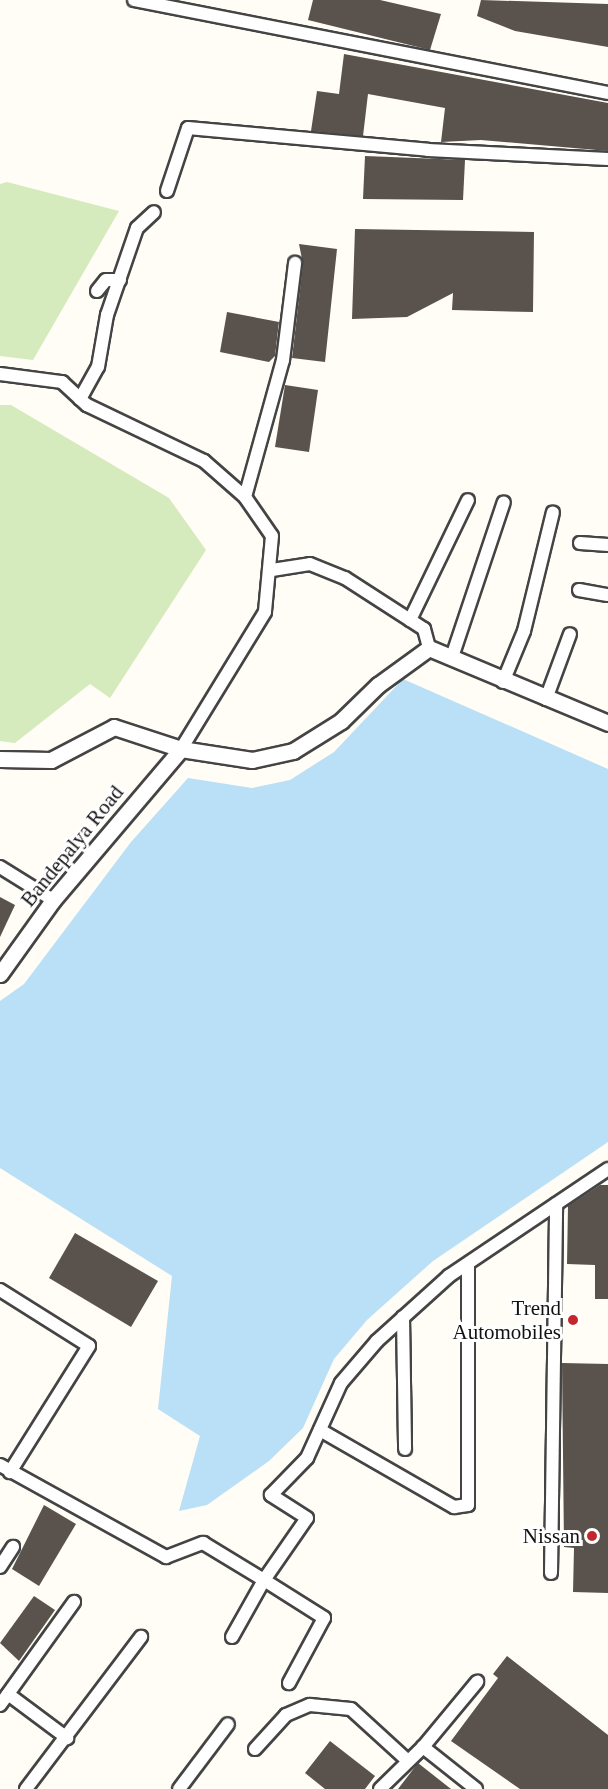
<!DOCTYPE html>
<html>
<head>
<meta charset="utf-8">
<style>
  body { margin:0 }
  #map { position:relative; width:608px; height:1789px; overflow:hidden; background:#fffdf5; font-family:"Times New Roman",serif }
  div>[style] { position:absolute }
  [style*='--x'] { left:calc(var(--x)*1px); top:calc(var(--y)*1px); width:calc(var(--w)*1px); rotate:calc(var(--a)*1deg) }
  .green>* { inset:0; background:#d5ebbd }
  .water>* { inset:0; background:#b9e0f7 }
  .building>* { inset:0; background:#5a524d }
  .roads { filter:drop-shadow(2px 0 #444) drop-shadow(-2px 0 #444) drop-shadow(0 2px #444) drop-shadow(0 -2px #444) }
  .minor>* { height:12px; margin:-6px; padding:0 6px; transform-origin:6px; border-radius:6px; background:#fff }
  .tertiary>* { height:15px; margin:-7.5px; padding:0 7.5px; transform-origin:7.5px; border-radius:7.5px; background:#fff }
  .dots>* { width:16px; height:16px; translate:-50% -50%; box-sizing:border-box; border:3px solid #fff; border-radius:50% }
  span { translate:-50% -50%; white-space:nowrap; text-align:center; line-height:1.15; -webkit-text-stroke:6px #fff; paint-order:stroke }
  .street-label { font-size:21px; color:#111 }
  .poi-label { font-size:21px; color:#111 }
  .right { translate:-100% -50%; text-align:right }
</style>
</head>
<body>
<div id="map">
  <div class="green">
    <i style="clip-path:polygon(7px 182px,119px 211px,33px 360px,0 356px,0 184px)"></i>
    <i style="clip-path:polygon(0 405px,11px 405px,169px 498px,206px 550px,110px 698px,90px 684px,15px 743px,0 741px)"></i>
  </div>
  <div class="water">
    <i style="clip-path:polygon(403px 679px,608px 769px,608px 1142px,433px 1261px,367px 1320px,334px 1359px,303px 1428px,269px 1461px,207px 1505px,179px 1511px,200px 1436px,158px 1409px,172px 1276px,0 1168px,0 1001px,24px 984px,131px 842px,188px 778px,252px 788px,290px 780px,334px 752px)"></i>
  </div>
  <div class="building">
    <i style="clip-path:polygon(313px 0,380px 0,441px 14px,430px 50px,308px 20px)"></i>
    <i style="clip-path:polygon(481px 0,608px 4px,608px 47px,515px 31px,477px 16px)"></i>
    <i style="clip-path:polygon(344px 54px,608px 103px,608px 151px,481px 140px,441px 142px,445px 108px,368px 94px,363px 136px,311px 131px,317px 91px,339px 94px)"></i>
    <i style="clip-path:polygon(365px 156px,465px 160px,463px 200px,363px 199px)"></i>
    <i style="clip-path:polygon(355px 229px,534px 232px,533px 312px,452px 310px,453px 293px,407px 317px,352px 319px)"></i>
    <i style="clip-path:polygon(299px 244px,337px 249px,325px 362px,292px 358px,303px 264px)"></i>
    <i style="clip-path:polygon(227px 312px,279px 322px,275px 356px,269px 362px,220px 352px)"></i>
    <i style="clip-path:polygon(285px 385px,318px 390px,309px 452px,275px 447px)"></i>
    <i style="clip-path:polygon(0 897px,15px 905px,0 937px)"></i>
    <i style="clip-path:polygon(600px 1185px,608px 1185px,608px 1299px,595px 1299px,595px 1265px,567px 1264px,568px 1206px)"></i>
    <i style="clip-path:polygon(75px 1233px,158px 1281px,131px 1327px,49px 1278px)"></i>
    <i style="clip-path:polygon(562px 1363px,608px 1364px,608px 1593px,573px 1592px,574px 1548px,564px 1547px)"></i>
    <i style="clip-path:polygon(44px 1505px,76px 1524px,39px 1586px,12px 1569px)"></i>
    <i style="clip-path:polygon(34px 1596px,55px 1610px,19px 1661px,0 1643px)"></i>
    <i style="clip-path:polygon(507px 1656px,608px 1735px,608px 1789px,520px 1789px,451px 1741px,498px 1678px,493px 1674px)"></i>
    <i style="clip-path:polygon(330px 1741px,375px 1776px,365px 1789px,325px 1789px,305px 1773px)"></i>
    <i style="clip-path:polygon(418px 1763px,451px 1789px,398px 1789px)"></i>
  </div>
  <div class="roads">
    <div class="minor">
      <i style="--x:134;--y:0;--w:483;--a:11.1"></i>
      <i style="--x:167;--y:191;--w:66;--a:-71.6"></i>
      <i style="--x:188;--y:128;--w:241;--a:5.2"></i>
      <i style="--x:428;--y:150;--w:180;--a:2.9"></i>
      <i style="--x:97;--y:291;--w:14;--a:-51"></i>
      <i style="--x:106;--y:280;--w:14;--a:0"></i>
      <i style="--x:0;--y:374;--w:63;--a:7.4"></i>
      <i style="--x:62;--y:382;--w:34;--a:43"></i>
      <i style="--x:87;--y:405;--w:130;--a:25.6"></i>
      <i style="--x:204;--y:461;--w:55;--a:41.3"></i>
      <i style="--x:245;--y:497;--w:47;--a:55.3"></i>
      <i style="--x:272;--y:536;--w:76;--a:95.3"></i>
      <i style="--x:265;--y:612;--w:161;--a:121.5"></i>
      <i style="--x:80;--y:399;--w:37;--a:-61"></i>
      <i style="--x:98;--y:367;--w:53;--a:-80.2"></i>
      <i style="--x:107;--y:315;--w:92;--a:-71"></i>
      <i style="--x:137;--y:228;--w:23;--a:-43"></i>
      <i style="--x:245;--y:497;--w:142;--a:-74.5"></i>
      <i style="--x:283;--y:360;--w:98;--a:-82.9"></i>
      <i style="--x:580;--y:543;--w:28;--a:4"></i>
      <i style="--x:272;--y:570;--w:38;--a:-9"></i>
      <i style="--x:310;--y:564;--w:38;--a:22"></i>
      <i style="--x:345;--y:578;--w:94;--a:32.8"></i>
      <i style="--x:424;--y:629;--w:20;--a:75"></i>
      <i style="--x:579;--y:590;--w:29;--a:10"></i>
      <i style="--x:410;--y:620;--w:133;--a:-64.2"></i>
      <i style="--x:452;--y:657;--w:163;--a:-71.5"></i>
      <i style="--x:503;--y:682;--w:55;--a:-67.6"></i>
      <i style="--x:524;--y:631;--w:122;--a:-76.3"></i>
      <i style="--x:546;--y:699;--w:69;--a:-69.7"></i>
      <i style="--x:0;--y:867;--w:62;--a:31.9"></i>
      <i style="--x:0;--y:1290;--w:105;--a:32.2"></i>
      <i style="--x:89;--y:1346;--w:149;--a:122.1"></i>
      <i style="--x:403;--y:1317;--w:132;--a:89.1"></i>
      <i style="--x:320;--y:1430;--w:155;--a:29.9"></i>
      <i style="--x:454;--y:1507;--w:14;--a:-8"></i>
      <i style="--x:468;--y:1505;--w:241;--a:-90"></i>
      <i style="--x:0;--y:1465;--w:190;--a:29"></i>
      <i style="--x:166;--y:1557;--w:40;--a:-21"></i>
      <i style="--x:203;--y:1543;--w:71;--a:31.2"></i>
      <i style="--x:264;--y:1580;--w:75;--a:-55.3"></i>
      <i style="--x:307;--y:1518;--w:43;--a:-147.4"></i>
      <i style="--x:271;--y:1495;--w:52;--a:-45.8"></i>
      <i style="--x:307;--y:1458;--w:82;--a:-65.6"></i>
      <i style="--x:341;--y:1383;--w:55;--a:-49.4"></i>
      <i style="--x:377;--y:1341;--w:97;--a:-42.1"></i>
      <i style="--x:449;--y:1276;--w:192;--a:-33.9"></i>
      <i style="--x:0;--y:1567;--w:24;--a:-57"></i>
      <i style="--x:551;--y:1573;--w:369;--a:-89.2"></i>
      <i style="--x:232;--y:1637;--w:65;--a:-60.7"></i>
      <i style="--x:264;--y:1580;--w:71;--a:32.3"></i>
      <i style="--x:324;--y:1618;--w:74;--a:118.3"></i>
      <i style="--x:8;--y:1694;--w:74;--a:36.7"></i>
      <i style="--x:0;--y:1705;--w:127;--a:-54.3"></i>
      <i style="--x:255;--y:1749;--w:46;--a:-47.6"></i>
      <i style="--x:286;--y:1715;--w:26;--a:-23"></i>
      <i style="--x:310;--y:1705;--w:41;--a:5.6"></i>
      <i style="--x:351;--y:1709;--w:77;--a:42.4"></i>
      <i style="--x:26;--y:1789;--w:191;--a:-52.9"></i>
      <i style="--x:179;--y:1789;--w:81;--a:-53"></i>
      <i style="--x:380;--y:1789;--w:60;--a:-44.3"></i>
      <i style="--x:476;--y:1789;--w:68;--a:-141.6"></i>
      <i style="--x:423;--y:1747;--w:85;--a:-50.3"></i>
    </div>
    <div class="tertiary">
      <i style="--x:0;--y:759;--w:51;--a:1.1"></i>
      <i style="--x:51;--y:760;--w:71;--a:-27.6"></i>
      <i style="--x:114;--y:727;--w:71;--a:18.2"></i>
      <i style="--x:181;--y:749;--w:72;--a:8.8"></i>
      <i style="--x:252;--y:760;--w:42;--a:-12.4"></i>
      <i style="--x:293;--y:751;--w:57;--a:-32"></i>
      <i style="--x:341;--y:721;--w:52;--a:-44.2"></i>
      <i style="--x:378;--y:685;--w:63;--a:-36"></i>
      <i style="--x:429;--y:648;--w:194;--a:22.7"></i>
      <i style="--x:0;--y:974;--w:91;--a:-54.4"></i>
      <i style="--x:53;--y:900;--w:198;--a:-49.7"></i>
    </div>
  </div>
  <div class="dots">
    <i style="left:573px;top:1320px;background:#c4262e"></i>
    <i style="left:592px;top:1536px;background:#c4262e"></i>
  </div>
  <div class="street-label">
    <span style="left:72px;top:846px;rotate:-51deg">Bandepalya Road</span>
  </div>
  <div class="poi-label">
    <span class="right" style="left:561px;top:1320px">Trend<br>Automobiles</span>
    <span class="right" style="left:580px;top:1536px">Nissan</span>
  </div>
</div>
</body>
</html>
